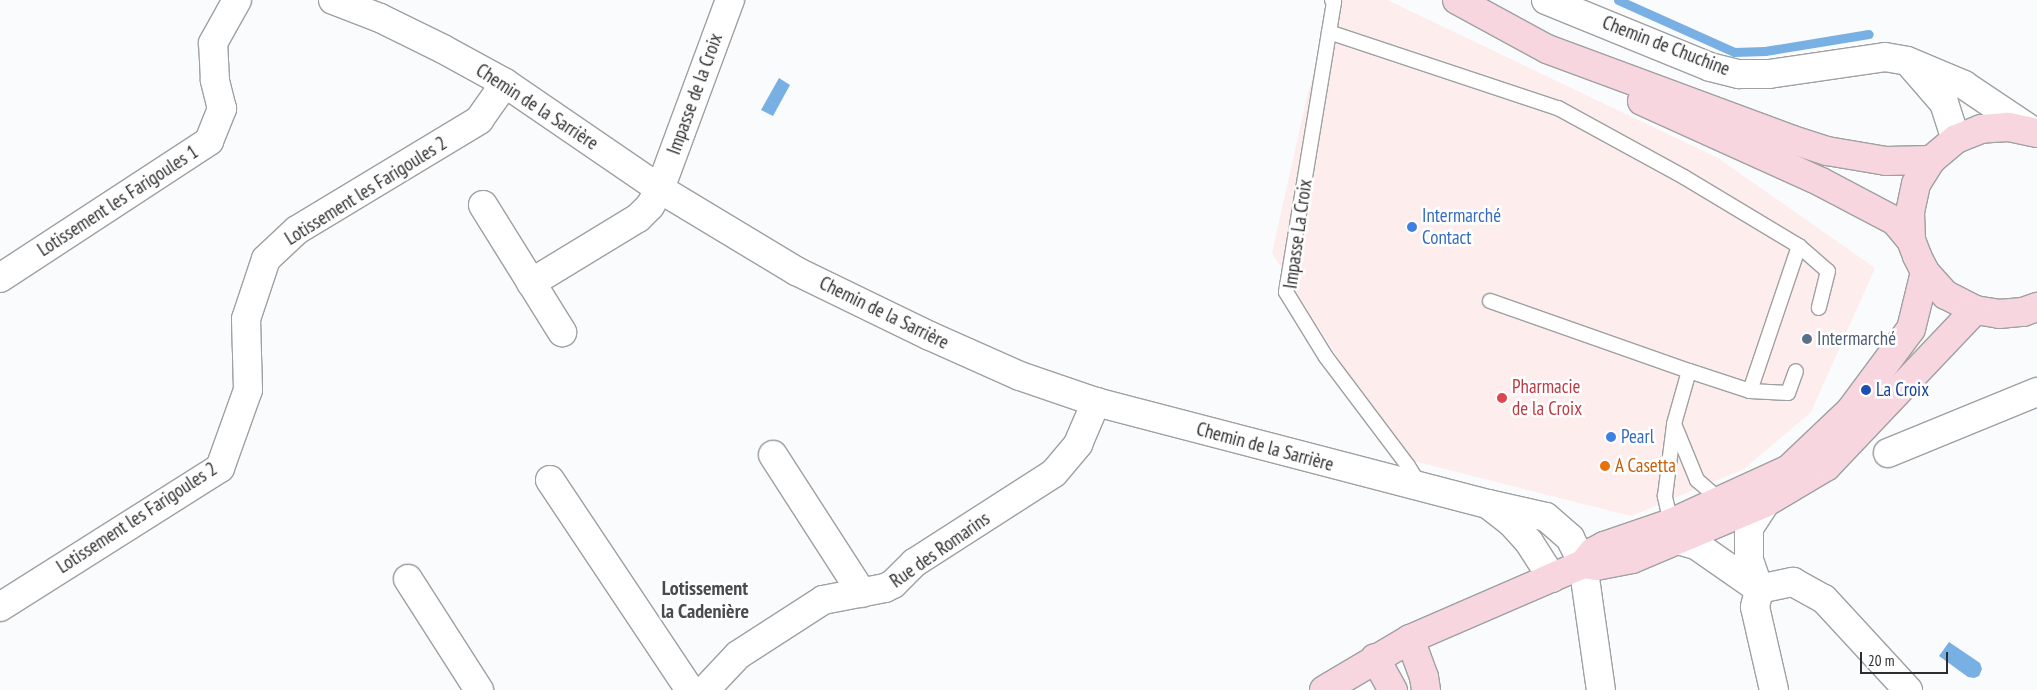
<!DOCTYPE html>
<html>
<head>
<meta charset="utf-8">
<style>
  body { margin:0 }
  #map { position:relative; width:2037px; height:690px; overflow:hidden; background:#fafbfd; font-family:"PT Sans Narrow",sans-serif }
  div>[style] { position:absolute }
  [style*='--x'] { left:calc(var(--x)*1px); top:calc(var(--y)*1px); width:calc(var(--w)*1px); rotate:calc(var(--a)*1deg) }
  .commercial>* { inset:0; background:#fdedec }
  .water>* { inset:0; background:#78b0e3 }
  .stream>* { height:9px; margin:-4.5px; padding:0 4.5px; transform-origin:4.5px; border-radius:4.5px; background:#78b0e3 }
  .roads { filter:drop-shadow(1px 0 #9fa0a2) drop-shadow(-1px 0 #9fa0a2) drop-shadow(0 1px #9fa0a2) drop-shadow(0 -1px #9fa0a2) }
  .lane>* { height:14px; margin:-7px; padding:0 7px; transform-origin:7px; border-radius:7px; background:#fff }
  .street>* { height:28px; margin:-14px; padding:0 14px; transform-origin:14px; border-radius:14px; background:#fff }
  .secondary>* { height:28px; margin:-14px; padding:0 14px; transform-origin:14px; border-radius:14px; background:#f8d6e0 }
  .dots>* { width:14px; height:14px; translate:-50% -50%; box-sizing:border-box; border:2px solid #fff; border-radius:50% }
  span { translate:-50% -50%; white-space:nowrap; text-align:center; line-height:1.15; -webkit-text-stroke:5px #fff; paint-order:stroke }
  .street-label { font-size:19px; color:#2e2e2f }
  .shop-label { font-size:19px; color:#366cbe }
  .left { translate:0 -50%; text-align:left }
  .service-label { font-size:19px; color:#4e5e75 }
  .health-label { font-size:19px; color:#be3a42 }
  .transit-label { font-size:19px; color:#164399 }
  .food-label { font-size:19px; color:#c56008 }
  .neighbourhood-label { font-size:20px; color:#4a4b4c; font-weight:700 }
  .scale { position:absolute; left:1860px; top:652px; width:88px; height:22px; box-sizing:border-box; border:2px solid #2e2e2f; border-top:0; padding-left:6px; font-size:15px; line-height:18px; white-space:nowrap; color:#2e2e2f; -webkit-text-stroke:4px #fff; paint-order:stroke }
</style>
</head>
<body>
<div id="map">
  <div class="commercial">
    <i style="clip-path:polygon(1338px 0,1387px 0,1718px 158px,1875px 268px,1811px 412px,1744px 469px,1631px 516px,1410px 460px,1362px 397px,1272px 253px,1308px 92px)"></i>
  </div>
  <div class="water">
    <i style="clip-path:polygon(779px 78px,790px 85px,773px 116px,761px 110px)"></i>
    <i style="clip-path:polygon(1949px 642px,1980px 663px,1982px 669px,1979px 676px,1974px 678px,1968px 677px,1939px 656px)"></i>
  </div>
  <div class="stream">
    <i style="--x:1618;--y:0;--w:127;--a:24.1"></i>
    <i style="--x:1734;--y:52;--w:31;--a:-2"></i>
    <i style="--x:1765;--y:51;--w:105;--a:-9.3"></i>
  </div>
  <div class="roads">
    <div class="lane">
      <i style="--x:1332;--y:0;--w:3;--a:45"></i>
      <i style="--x:1334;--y:2;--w:294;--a:99.4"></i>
      <i style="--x:1286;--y:292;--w:76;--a:58.4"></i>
      <i style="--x:1326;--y:357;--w:136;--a:53"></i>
      <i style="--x:1408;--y:466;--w:22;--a:58"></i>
      <i style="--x:1329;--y:32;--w:241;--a:18.4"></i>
      <i style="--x:1558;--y:108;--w:144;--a:28.7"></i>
      <i style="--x:1684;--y:177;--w:134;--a:31"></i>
      <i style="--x:1799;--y:246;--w:153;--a:108.7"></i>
      <i style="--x:1750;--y:391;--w:64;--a:-161.8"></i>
      <i style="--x:1689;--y:371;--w:55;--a:105.8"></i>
      <i style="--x:1674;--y:424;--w:61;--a:67.7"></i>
      <i style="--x:1697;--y:480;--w:30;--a:41"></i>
      <i style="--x:1799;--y:246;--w:38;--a:41"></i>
      <i style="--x:1828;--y:271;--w:38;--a:104"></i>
      <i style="--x:1490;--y:301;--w:211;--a:19.4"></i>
      <i style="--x:1750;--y:391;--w:38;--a:3"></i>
      <i style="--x:1788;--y:393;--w:23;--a:-70"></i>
      <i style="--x:1671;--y:523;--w:28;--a:-103"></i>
      <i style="--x:1665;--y:496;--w:72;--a:-82.8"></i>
    </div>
    <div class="street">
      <i style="--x:333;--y:0;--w:50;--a:21"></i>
      <i style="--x:380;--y:18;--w:70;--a:26.2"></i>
      <i style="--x:443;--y:49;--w:71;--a:28.7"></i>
      <i style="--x:505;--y:83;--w:188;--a:34.4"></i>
      <i style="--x:660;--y:189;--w:159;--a:31.1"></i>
      <i style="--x:796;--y:271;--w:149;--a:25.9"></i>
      <i style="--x:930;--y:336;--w:98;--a:24"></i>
      <i style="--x:1020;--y:376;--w:80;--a:18.9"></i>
      <i style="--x:1096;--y:402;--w:405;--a:14.6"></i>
      <i style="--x:1546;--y:0;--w:177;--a:22.2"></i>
      <i style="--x:1710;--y:67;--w:30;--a:14"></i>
      <i style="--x:1739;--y:74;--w:30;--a:0"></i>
      <i style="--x:1769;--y:74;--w:117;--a:-8.3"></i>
      <i style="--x:1885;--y:57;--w:22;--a:10"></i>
      <i style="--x:1907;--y:61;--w:62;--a:22.8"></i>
      <i style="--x:1964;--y:85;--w:84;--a:33.9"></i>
      <i style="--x:1912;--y:66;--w:49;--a:49.1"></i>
      <i style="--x:1944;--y:103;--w:38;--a:72"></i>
      <i style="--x:483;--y:205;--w:150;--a:58.1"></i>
      <i style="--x:0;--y:278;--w:250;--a:-33.2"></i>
      <i style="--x:209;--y:141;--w:35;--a:-68"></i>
      <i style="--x:222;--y:109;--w:30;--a:-104"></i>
      <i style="--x:215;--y:80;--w:37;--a:-93"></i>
      <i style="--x:213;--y:43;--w:49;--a:-60.8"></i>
      <i style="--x:531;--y:283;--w:125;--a:-31.3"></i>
      <i style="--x:638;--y:218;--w:17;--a:-45"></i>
      <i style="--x:650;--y:206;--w:20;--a:-60"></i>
      <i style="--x:660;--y:189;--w:202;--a:-69.7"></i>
      <i style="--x:1888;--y:453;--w:161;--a:-22.3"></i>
      <i style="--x:773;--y:455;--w:164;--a:57.2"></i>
      <i style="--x:550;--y:480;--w:252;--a:56.3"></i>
      <i style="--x:1678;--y:540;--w:19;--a:16"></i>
      <i style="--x:1696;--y:545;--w:77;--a:34.9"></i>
      <i style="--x:1759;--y:589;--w:31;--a:-109"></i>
      <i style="--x:1749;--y:560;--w:32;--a:-90"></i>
      <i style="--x:1749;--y:528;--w:30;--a:-57"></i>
      <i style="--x:1552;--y:578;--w:43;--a:-122.6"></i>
      <i style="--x:1529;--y:542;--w:25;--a:-132"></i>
      <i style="--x:1512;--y:523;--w:31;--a:-142"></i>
      <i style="--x:1488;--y:504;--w:59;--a:12.6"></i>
      <i style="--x:1546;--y:517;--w:32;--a:41"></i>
      <i style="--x:1570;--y:538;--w:29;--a:63"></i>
      <i style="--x:1583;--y:564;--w:127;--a:81.9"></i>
      <i style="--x:408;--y:579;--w:132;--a:57.4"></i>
      <i style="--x:0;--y:607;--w:260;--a:-32.3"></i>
      <i style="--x:220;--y:468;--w:83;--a:-70.3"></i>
      <i style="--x:248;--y:390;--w:71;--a:-91.6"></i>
      <i style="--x:246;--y:319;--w:63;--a:-71.6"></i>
      <i style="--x:266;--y:259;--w:42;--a:-43.1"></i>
      <i style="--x:297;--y:230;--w:213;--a:-31.1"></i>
      <i style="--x:479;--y:120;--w:45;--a:-54.9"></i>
      <i style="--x:705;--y:690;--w:48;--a:-46.7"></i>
      <i style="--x:738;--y:655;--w:101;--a:-32.9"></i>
      <i style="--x:823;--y:600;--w:63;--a:-11"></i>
      <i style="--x:885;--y:588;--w:9;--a:-27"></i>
      <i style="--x:893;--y:584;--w:30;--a:-45"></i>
      <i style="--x:914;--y:563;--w:166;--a:-32.7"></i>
      <i style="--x:1054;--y:473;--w:38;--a:-50"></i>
      <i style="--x:1078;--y:444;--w:46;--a:-66.8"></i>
      <i style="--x:1774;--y:690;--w:85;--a:-102.9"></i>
      <i style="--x:1755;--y:607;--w:18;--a:-77"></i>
      <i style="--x:1759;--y:589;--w:35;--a:-12"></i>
      <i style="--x:1793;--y:582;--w:35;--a:29"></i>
      <i style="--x:1824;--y:599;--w:124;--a:47.3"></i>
    </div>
    <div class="secondary">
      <i style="--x:1457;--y:0;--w:102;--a:28.6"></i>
      <i style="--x:1547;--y:49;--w:262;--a:20.3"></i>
      <i style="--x:1793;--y:140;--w:36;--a:18"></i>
      <i style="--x:1827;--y:151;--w:60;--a:9.6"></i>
      <i style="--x:1886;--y:161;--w:45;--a:-1.3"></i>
      <i style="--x:1642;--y:101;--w:196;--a:24.3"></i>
      <i style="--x:1821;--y:182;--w:84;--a:27.8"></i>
      <i style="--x:1895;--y:221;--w:25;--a:50"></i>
      <i style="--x:2037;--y:133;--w:30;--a:-168"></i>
      <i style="--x:2008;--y:127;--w:27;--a:176"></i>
      <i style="--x:1981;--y:129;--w:27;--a:158"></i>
      <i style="--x:1956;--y:139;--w:33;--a:140"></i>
      <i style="--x:1931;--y:160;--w:28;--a:122"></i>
      <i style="--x:1916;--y:184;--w:29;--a:102"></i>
      <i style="--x:1910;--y:212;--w:28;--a:88"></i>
      <i style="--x:1911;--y:240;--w:17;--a:69"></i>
      <i style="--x:1917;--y:256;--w:18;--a:63"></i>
      <i style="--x:1925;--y:272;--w:31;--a:48"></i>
      <i style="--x:1946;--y:295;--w:33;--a:27"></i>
      <i style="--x:1975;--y:310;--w:24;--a:9"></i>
      <i style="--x:1999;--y:314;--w:24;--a:-5"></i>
      <i style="--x:2023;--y:312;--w:15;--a:-20"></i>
      <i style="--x:1583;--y:564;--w:13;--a:9"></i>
      <i style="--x:1596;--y:566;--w:37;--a:-11"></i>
      <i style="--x:1632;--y:559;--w:144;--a:-22.8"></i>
      <i style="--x:1765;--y:503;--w:72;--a:-30.8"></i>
      <i style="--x:1827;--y:466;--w:215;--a:-46.5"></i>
      <i style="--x:1410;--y:639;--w:40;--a:69.8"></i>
      <i style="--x:1424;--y:677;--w:13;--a:81"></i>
      <i style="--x:1375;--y:658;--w:37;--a:61"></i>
      <i style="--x:1324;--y:690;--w:100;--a:-30.7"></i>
      <i style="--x:1410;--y:639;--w:189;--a:-23.4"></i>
      <i style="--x:1583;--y:564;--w:16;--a:-50"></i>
      <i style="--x:1593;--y:552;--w:13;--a:-29"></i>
      <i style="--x:1604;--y:546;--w:71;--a:-18.9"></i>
      <i style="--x:1671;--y:523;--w:130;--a:-24.6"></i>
      <i style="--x:1789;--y:469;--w:84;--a:-43.6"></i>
      <i style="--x:1850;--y:411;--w:102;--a:-53.4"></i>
      <i style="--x:1911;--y:329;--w:59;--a:-76.2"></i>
    </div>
  </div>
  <div class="dots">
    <i style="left:1412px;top:227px;background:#3f7fe0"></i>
    <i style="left:1807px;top:339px;background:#5c6f8a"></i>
    <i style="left:1866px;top:390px;background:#1a4fb4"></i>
    <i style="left:1502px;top:398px;background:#e0444e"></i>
    <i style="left:1611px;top:437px;background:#3f7fe0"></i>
    <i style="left:1605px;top:466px;background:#e8710a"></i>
  </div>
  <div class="street-label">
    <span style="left:1666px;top:46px;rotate:21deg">Chemin de Chuchine</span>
    <span style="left:695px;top:94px;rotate:-70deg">Impasse de la Croix</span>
    <span style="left:537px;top:107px;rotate:33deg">Chemin de la Sarrière</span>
    <span style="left:366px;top:191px;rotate:-32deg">Lotissement les Farigoules 2</span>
    <span style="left:118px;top:201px;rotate:-33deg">Lotissement les Farigoules 1</span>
    <span style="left:1298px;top:234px;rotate:-82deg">Impasse La Croix</span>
    <span style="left:884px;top:313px;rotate:26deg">Chemin de la Sarrière</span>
    <span style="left:1265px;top:447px;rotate:15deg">Chemin de la Sarrière</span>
    <span style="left:137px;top:518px;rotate:-33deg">Lotissement les Farigoules 2</span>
    <span style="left:940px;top:550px;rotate:-35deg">Rue des Romarins</span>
  </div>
  <div class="shop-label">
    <span class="left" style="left:1422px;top:227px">Intermarché<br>Contact</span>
    <span class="left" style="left:1621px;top:437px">Pearl</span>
  </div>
  <div class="service-label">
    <span class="left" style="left:1817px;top:339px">Intermarché</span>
  </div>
  <div class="health-label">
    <span class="left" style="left:1512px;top:398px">Pharmacie<br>de la Croix</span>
  </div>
  <div class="transit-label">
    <span class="left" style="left:1876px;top:390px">La Croix</span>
  </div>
  <div class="food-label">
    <span class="left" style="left:1615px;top:466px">A Casetta</span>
  </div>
  <div class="neighbourhood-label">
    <span style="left:705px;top:600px">Lotissement<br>la Cadenière</span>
  </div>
  <div class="scale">20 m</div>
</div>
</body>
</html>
